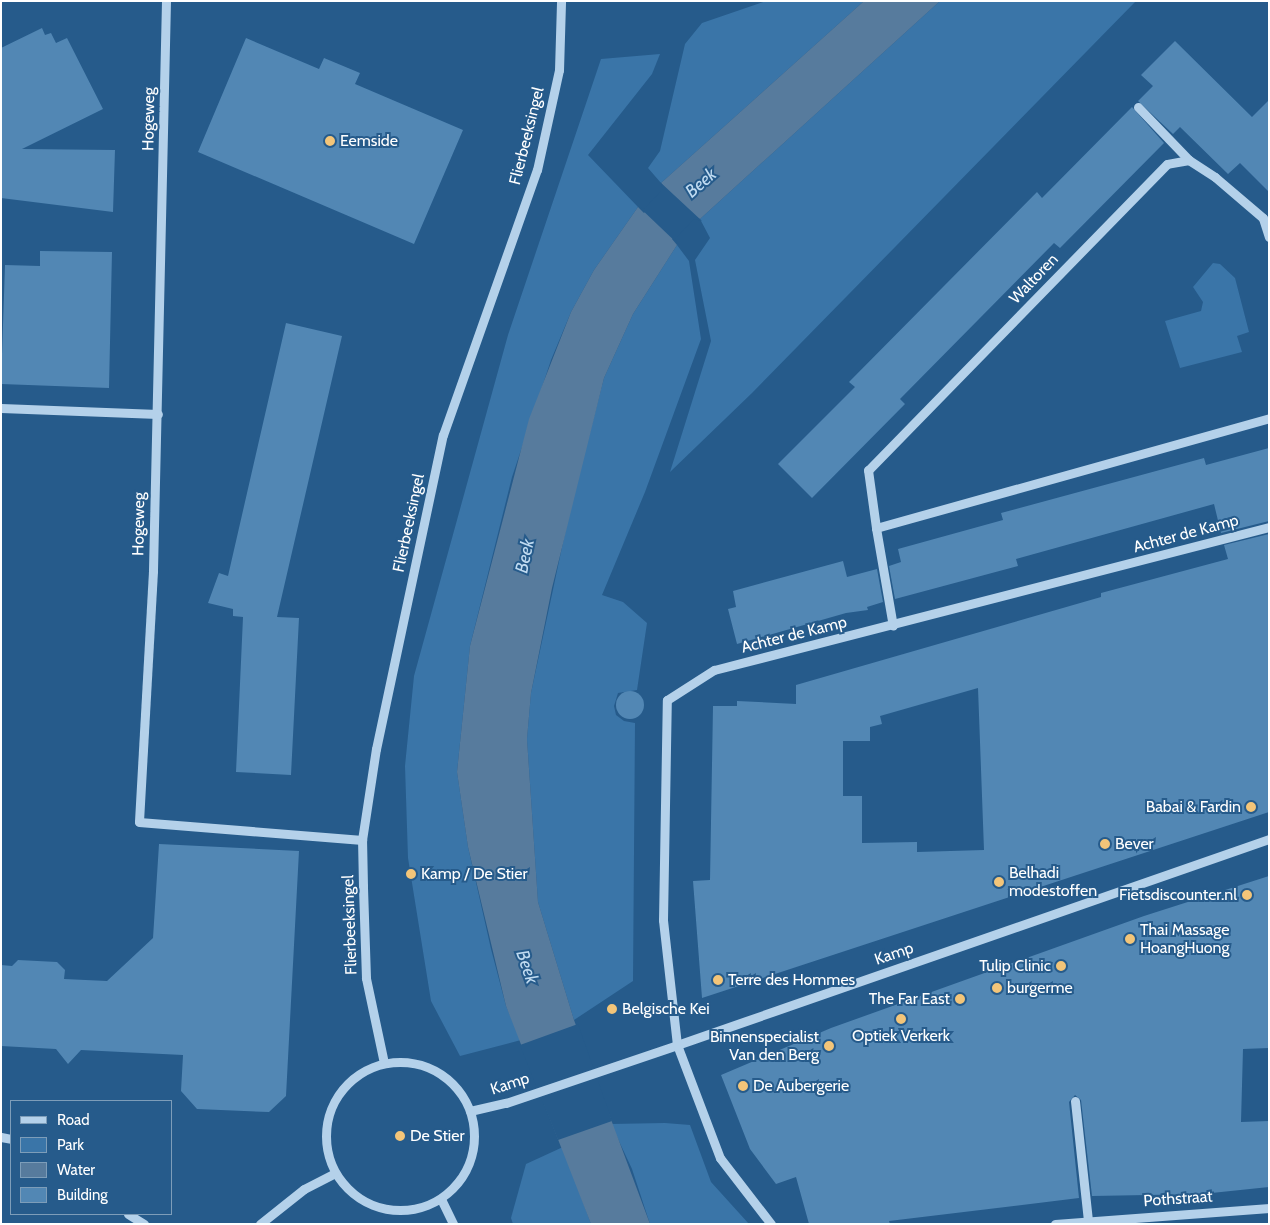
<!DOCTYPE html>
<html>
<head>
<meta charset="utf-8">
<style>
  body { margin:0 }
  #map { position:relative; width:1270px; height:1225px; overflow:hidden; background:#265b8b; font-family:Cabin,sans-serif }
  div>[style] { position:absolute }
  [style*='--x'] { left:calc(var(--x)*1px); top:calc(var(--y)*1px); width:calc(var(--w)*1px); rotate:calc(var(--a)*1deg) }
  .green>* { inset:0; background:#3a75a8 }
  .water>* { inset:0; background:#577b9d }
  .pier>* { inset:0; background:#265b8b }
  .building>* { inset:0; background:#5287b4 }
  .round { border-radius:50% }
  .minor>* { height:9px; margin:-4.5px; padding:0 4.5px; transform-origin:4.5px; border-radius:4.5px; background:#b4d1ea }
  .minor>.ring { margin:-4.5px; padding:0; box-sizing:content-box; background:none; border:9px solid #b4d1ea; border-radius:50% }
  .dots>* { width:14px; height:14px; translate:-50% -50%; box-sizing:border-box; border:2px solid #265b8b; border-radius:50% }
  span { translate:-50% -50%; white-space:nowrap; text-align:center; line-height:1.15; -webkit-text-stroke:4px #265b8b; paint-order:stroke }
  .street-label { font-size:16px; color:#fff }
  .poi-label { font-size:16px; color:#fff }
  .left { translate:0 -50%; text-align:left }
  .right { translate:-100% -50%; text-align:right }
  .water-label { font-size:18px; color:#c0dbf1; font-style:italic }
  .frame { position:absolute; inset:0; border:2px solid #fff; pointer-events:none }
  .legend { position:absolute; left:10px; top:1100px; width:162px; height:115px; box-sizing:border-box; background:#265b8b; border:1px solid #7d9db9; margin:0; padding:6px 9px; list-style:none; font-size:15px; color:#fff }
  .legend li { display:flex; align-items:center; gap:10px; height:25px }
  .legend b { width:25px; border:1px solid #7d9db9 }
</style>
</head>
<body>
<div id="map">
  <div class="green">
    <i style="clip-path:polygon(766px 1px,864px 1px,661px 183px,648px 168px,660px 151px,685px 44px,702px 23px)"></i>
    <i style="clip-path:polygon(940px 1px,1136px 1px,752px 393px,670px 472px,711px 341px,695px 260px,710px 238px,700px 219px)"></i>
    <i style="clip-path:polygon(660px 54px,652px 74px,588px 155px,638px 207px,594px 270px,571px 312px,551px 360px,512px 477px,470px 646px,457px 772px,468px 847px,491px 949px,506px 1006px,521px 1040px,460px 1056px,431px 1001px,408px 858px,405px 766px,414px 676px,508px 335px,601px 59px)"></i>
    <i style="clip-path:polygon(677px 245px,689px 261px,701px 339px,645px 492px,602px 595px,623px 602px,647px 623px,637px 690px,618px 693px,614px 706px,616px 715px,624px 721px,635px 723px,633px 981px,574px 1020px,538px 902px,527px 739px,531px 693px,571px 505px,604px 378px,633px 314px)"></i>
    <i style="clip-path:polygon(1213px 263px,1220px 264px,1235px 278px,1249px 332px,1237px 336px,1242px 352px,1180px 368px,1165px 321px,1201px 311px,1203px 302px,1193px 287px)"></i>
    <i style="clip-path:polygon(665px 1123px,690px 1125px,711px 1182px,749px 1224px,650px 1224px,632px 1169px,611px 1124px)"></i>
    <i style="clip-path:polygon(563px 1147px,591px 1224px,513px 1224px,511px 1218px,526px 1164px)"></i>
  </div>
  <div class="water">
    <i style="clip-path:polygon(864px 1px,940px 1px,700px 219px,694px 216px,672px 239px,677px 245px,633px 314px,604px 378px,552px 588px,531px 693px,527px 739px,538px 902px,574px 1020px,650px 1224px,591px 1224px,506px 1006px,468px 847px,457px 772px,470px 646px,529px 419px,571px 312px,594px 270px,638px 207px,644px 213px,666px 189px,661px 183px)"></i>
  </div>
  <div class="pier">
    <i style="clip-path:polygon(660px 182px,702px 221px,694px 219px,675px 239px,680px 246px,638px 206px,644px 209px,663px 189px)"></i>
    <i style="clip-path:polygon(578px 1024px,612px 1121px,558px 1140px,520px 1045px)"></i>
  </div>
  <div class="building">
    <i style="clip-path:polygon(42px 28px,45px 35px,51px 33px,56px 43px,67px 38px,103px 109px,22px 149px,115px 150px,113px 212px,1px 198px,1px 48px)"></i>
    <i style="clip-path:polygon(246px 38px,319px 69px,324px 58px,360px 73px,355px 84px,463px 130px,414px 244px,198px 152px)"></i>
    <i style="clip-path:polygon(1175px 41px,1252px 117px,1269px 100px,1269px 192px,1240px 163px,1228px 174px,1180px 127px,1173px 134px,1138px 101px,1153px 86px,1141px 75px)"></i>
    <i style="clip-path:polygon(1132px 107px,1164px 143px,1060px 248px,1054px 243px,900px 399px,905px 404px,812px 498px,778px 464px,855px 387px,849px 382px,1037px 192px,1042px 198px)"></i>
    <i style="clip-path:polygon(40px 251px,112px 252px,109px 388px,1px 384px,5px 265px,40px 266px)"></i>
    <i style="clip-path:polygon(286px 323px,342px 336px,277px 617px,299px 618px,291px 775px,236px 772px,243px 617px,233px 616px,233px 609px,208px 603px,219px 573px,228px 576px)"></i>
    <i style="clip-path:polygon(1269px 448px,1269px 521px,1221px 533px,1214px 504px,1016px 559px,1018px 566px,895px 599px,889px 566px,901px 562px,898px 549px,1003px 520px,1001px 513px,1204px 458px,1206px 465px)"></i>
    <i style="clip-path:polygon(evenodd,1269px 534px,1269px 812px,702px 998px,693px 881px,710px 880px,713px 706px,737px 706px,737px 701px,796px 704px,796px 685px,1101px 597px,1101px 593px,1228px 559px,1224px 545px,1269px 534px,978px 688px,984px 850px,917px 852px,917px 842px,862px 843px,862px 796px,843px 796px,843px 741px,870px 741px,870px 727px,882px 724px,880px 716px,978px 688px)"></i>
    <i style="clip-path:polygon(843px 561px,847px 577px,877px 569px,883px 602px,867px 607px,868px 610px,846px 613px,737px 644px,728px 609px,736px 607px,733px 591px)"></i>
    <i class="round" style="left:616px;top:691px;width:28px;height:28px"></i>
    <i style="clip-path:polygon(159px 844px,299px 851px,286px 1096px,269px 1112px,197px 1109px,181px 1091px,183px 1055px,81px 1050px,68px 1064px,56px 1049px,1px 1046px,1px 965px,12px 966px,18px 960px,57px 962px,65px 970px,64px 979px,107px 981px,153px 938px)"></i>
    <i style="clip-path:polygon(1269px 876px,1269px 1048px,1243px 1049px,1241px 1122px,1269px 1121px,1269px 1187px,1202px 1194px,1092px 1196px,1081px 1100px,1075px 1095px,1069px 1102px,1079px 1198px,889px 1221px,890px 1224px,809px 1224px,796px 1177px,776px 1184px,750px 1149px,721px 1075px,831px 1028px,1144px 916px)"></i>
  </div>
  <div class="minor">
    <i style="--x:166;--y:1;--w:570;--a:91.31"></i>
    <i style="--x:153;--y:571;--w:251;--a:93.2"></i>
    <i style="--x:139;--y:822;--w:224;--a:4.6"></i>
    <i style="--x:1138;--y:107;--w:74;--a:46.1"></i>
    <i style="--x:1269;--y:237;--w:20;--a:-108"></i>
    <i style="--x:1263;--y:218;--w:63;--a:-139.5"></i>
    <i style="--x:1215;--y:177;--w:31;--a:-147"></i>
    <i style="--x:1189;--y:160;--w:22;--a:170"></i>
    <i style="--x:1167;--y:164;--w:428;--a:134.3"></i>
    <i style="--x:868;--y:470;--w:59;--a:82.1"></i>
    <i style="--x:876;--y:528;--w:408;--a:-15.6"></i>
    <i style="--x:1;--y:408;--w:157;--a:2.2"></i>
    <i style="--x:876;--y:528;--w:99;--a:80.2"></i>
    <i class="ring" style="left:326px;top:1062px;width:139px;height:139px"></i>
    <i style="--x:384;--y:1063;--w:87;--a:-102"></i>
    <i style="--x:366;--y:978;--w:92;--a:-91.9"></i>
    <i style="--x:363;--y:886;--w:46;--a:-91.2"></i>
    <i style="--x:362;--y:840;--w:92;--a:-81.3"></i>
    <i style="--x:376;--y:749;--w:321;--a:-78"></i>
    <i style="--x:443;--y:435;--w:281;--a:-70.5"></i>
    <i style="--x:537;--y:170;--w:102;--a:-77.6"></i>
    <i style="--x:559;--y:70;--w:69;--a:-88.3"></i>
    <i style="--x:1075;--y:1101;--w:120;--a:83.8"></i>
    <i style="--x:470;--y:1111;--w:37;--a:-13"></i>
    <i style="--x:506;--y:1103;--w:181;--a:-18.7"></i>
    <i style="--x:677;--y:1045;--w:627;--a:-19.19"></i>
    <i style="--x:1;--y:1137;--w:10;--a:11"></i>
    <i style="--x:441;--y:1199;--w:28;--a:64"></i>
    <i style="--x:128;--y:1214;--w:19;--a:32"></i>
    <i style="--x:260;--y:1224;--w:56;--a:-38.5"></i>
    <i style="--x:304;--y:1189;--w:35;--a:-27"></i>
    <i style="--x:771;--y:1224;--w:83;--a:-127.7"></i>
    <i style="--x:720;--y:1158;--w:121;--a:-110.8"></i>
    <i style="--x:677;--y:1045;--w:126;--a:-96.4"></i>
    <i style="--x:663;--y:920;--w:220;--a:-89"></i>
    <i style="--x:667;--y:700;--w:56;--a:-32.6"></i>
    <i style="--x:714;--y:670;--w:573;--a:-14.45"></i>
    <i style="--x:1055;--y:1224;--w:215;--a:-4.3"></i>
  </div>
  <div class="dots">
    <i style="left:330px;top:141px;background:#f3c579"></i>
    <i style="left:1251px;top:807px;background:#f3c579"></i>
    <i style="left:1105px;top:844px;background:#f3c579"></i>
    <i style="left:411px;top:874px;background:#f3c579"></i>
    <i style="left:999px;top:882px;background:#f3c579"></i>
    <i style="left:1247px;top:895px;background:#f3c579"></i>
    <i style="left:1130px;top:939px;background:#f3c579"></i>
    <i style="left:1061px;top:966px;background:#f3c579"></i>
    <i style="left:718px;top:980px;background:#f3c579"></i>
    <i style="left:997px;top:988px;background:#f3c579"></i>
    <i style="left:960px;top:999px;background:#f3c579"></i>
    <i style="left:612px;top:1009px;background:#f3c579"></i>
    <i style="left:901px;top:1019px;background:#f3c579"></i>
    <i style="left:829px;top:1046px;background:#f3c579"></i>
    <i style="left:743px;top:1086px;background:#f3c579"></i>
    <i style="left:400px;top:1136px;background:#f3c579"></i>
  </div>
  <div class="street-label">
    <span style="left:149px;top:119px;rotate:-89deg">Hogeweg</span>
    <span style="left:527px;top:136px;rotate:-76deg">Flierbeeksingel</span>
    <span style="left:1034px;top:279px;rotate:-46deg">Waltoren</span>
    <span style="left:409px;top:523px;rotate:-78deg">Flierbeeksingel</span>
    <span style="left:139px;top:524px;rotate:-89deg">Hogeweg</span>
    <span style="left:1186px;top:534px;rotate:-15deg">Achter de Kamp</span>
    <span style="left:794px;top:635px;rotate:-14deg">Achter de Kamp</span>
    <span style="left:350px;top:925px;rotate:-92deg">Flierbeeksingel</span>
    <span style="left:894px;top:954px;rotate:-19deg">Kamp</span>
    <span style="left:510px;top:1084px;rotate:-18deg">Kamp</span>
    <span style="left:1178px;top:1199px;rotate:-4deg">Pothstraat</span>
  </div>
  <div class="poi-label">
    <span class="left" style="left:340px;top:141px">Eemside</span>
    <span class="right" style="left:1241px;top:807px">Babai &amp; Fardin</span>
    <span class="left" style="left:1115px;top:844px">Bever</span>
    <span class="left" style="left:1009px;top:882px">Belhadi<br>modestoffen</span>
    <span class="left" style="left:421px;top:874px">Kamp / De Stier</span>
    <span class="right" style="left:1237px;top:895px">Fietsdiscounter.nl</span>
    <span class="left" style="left:1140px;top:939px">Thai Massage<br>HoangHuong</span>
    <span class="right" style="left:1051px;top:966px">Tulip Clinic</span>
    <span class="left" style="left:728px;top:980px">Terre des Hommes</span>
    <span class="left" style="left:1007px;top:988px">burgerme</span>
    <span class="right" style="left:950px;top:999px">The Far East</span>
    <span class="left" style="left:622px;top:1009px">Belgische Kei</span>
    <span style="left:901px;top:1036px">Optiek Verkerk</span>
    <span class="right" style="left:819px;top:1046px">Binnenspecialist<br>Van den Berg</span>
    <span class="left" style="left:753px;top:1086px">De Aubergerie</span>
    <span class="left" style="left:410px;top:1136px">De Stier</span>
  </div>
  <div class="water-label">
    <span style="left:701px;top:183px;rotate:-41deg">Beek</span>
    <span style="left:525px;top:556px;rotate:-78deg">Beek</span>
    <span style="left:527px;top:967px;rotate:71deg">Beek</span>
  </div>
  <div class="frame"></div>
  <ul class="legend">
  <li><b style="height:6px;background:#b4d1ea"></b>Road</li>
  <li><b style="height:14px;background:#3a75a8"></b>Park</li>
  <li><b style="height:14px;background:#577b9d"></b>Water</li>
  <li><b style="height:14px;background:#5287b4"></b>Building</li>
  </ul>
</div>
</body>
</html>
